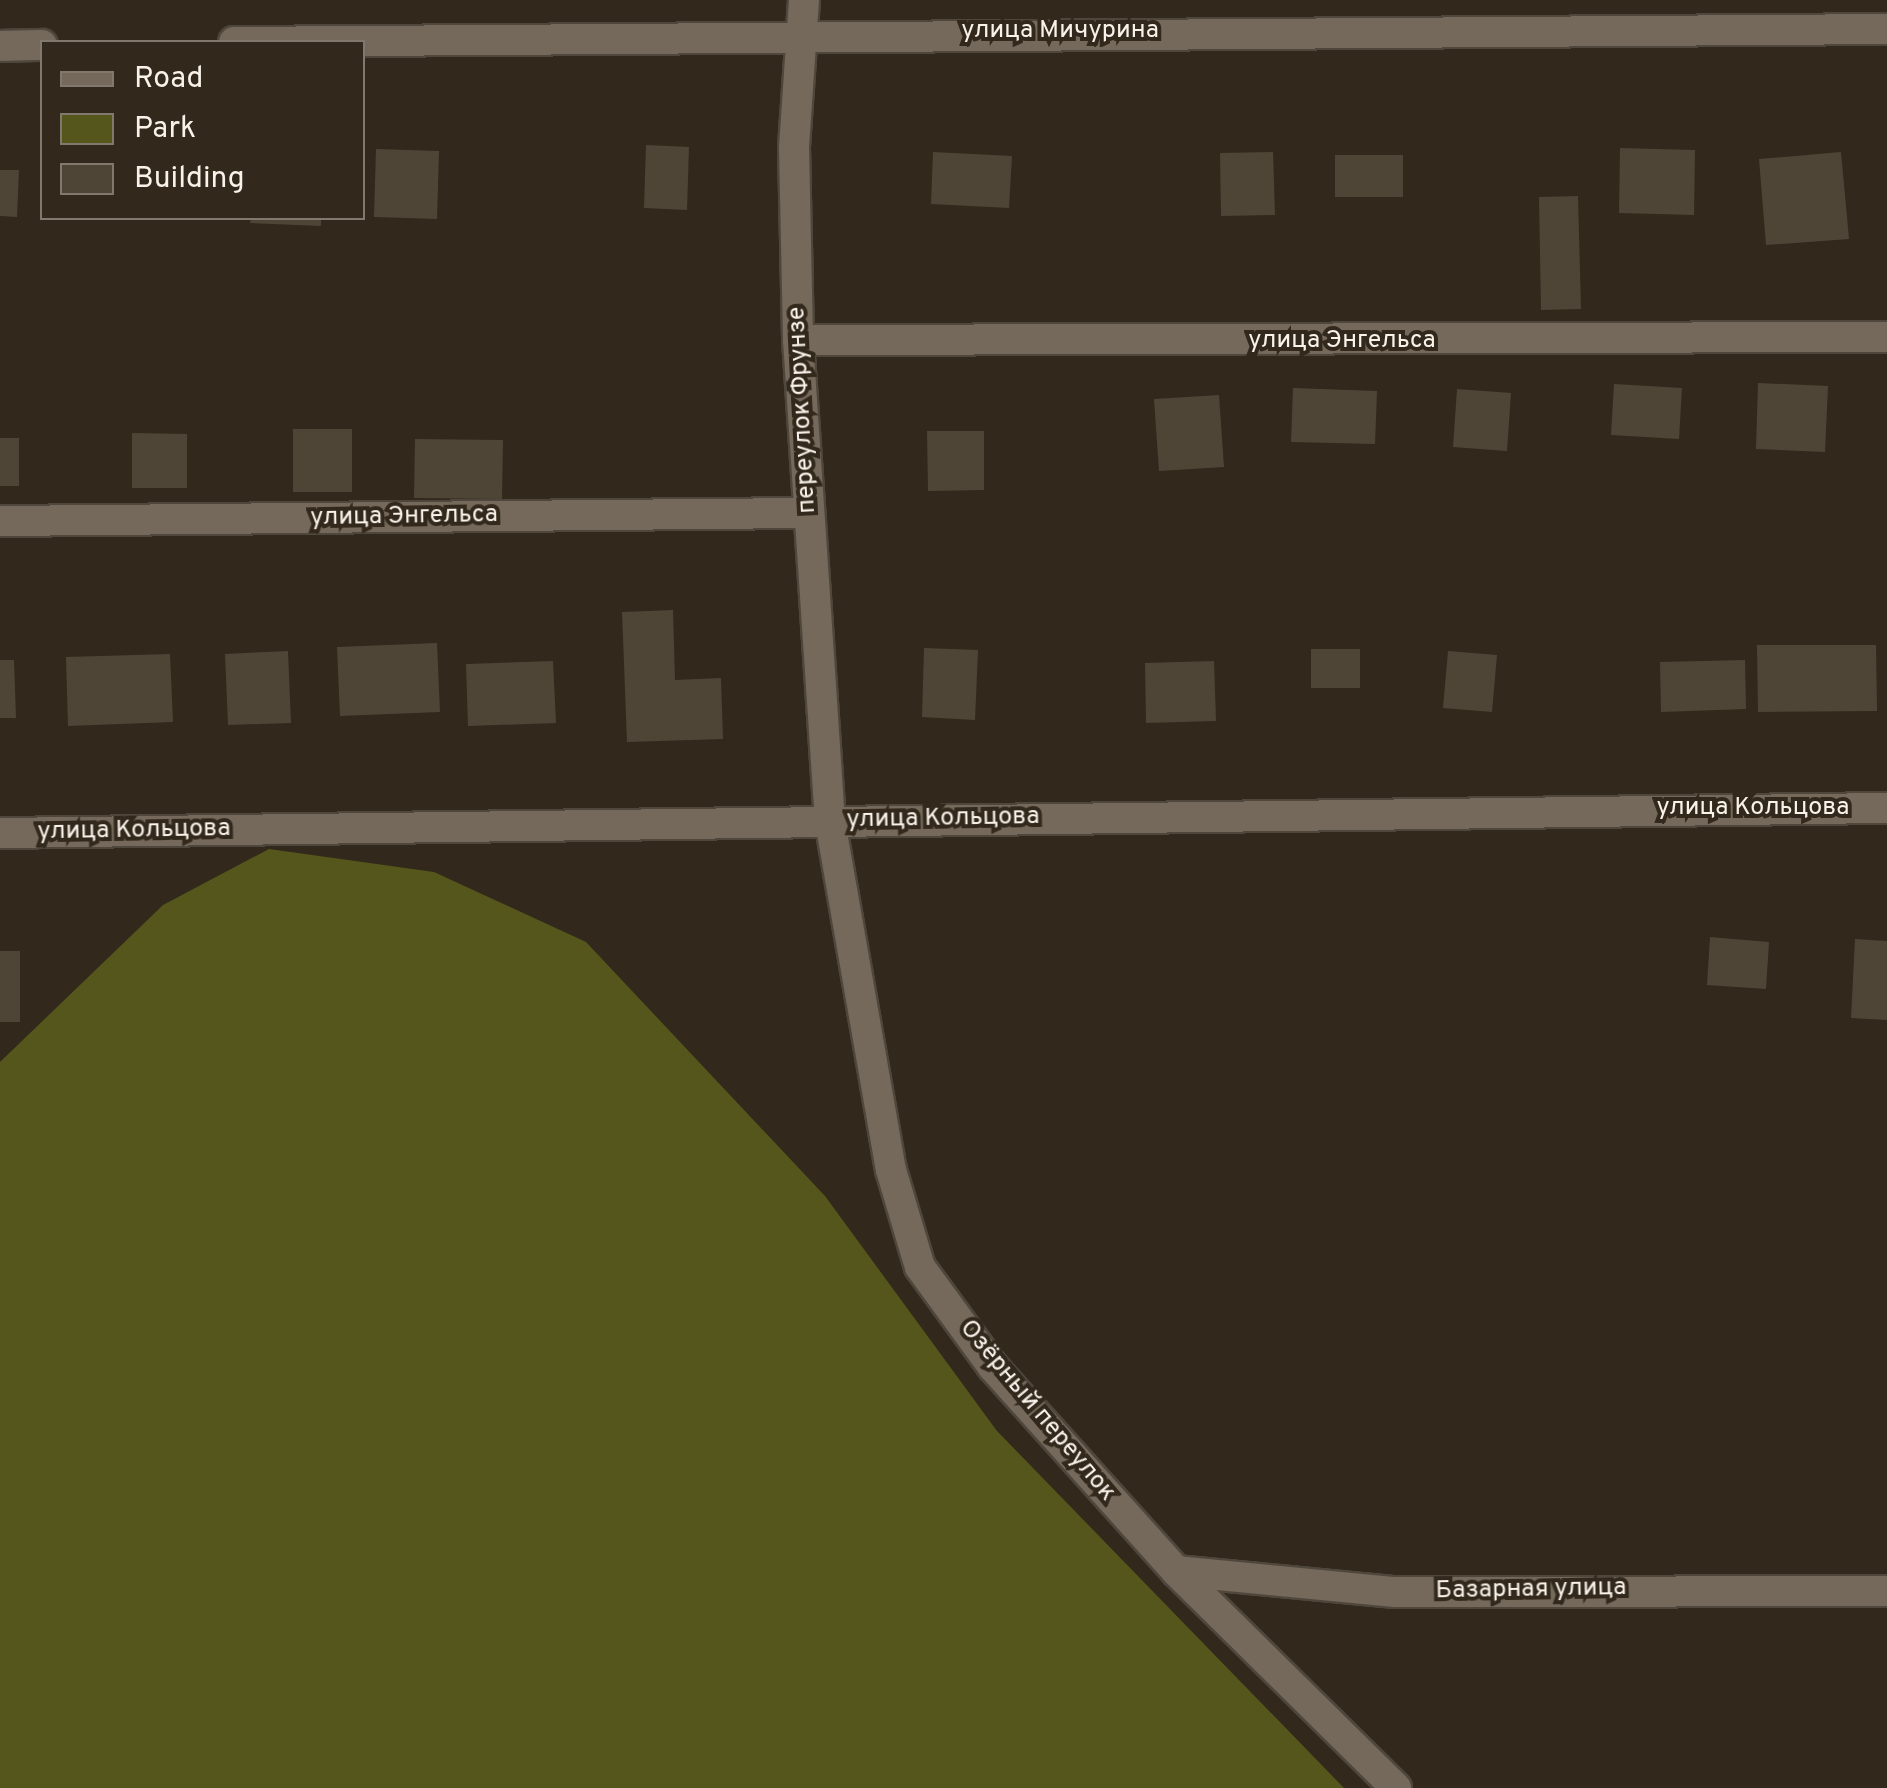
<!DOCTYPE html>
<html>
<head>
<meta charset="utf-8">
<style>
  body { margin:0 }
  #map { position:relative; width:1887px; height:1788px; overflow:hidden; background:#32281b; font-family:Overpass,sans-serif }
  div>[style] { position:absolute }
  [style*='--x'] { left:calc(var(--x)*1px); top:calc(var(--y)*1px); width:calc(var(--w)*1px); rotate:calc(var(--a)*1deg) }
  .green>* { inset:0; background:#55561b }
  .building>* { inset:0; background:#4f4537 }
  .roads { filter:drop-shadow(2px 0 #4f473c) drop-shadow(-2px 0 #4f473c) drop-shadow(0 2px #4f473c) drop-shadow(0 -2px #4f473c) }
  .minor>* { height:30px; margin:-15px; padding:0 15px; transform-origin:15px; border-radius:15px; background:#74695a }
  span { translate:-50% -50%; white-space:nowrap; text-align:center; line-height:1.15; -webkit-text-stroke:8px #32281b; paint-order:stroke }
  .street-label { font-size:25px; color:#f9f2ea }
  .legend { position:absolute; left:40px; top:40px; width:325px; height:180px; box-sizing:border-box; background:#32281b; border:2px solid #82796e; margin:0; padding:12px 18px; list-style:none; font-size:30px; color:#f9f2ea }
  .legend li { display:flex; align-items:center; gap:20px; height:50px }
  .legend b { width:50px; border:2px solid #82796e }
</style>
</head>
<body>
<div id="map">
  <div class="green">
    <i style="clip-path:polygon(269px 849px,434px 872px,586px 942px,825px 1196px,997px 1431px,1344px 1788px,0 1788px,0 1062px,163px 905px)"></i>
  </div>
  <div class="building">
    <i style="clip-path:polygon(646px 145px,689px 147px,687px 210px,644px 208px)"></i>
    <i style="clip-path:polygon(1620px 148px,1695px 150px,1694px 215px,1619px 213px)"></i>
    <i style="clip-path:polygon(376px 149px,439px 151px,437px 219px,374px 217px)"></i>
    <i style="clip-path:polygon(933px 152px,1012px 156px,1009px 208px,931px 204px)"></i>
    <i style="clip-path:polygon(1273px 152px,1275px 215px,1221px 216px,1220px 153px)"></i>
    <i style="clip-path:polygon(1841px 152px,1849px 239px,1766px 245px,1759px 159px)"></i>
    <i style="clip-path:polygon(1335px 155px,1403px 155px,1403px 197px,1335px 197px)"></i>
    <i style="clip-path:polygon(0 170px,19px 170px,17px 217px,0 216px)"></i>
    <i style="clip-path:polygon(1578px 196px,1581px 309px,1541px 310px,1539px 197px)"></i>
    <i style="clip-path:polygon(251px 218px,321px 218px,321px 226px,250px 223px)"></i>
    <i style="clip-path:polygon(1758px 383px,1828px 386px,1825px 452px,1756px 449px)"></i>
    <i style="clip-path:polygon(1614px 384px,1682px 388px,1679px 439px,1611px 435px)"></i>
    <i style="clip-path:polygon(1293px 388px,1377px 391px,1375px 444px,1291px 442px)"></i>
    <i style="clip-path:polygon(1457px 389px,1511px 393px,1507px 451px,1453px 447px)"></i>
    <i style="clip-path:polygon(1219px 395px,1224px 467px,1159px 471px,1154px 399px)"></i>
    <i style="clip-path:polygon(293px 429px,352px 429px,352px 492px,293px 492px)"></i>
    <i style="clip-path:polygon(927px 431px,984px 431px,984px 490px,928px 491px)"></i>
    <i style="clip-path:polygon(132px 433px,187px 434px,187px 488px,132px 488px)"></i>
    <i style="clip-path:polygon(0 438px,19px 438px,19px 486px,0 486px)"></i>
    <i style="clip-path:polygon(415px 439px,503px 440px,502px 499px,414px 498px)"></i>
    <i style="clip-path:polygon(673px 610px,675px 680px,721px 678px,723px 739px,627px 742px,622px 612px)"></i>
    <i style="clip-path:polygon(437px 643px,440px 712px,340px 716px,337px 647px)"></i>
    <i style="clip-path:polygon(1757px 645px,1876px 645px,1877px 711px,1758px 712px)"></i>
    <i style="clip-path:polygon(924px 648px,978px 650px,975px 720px,922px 717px)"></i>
    <i style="clip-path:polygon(1311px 649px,1360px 649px,1360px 688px,1311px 688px)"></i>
    <i style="clip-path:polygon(288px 651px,291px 723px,228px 725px,225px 654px)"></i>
    <i style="clip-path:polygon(1448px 651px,1497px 655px,1492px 712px,1443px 708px)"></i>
    <i style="clip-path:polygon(170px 654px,173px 722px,68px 726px,66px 657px)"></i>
    <i style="clip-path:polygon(0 660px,14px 660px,16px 718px,0 718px)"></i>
    <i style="clip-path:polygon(1745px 660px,1746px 709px,1661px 712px,1660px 662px)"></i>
    <i style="clip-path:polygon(553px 661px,556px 723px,468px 726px,466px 664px)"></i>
    <i style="clip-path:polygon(1214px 661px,1216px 721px,1146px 723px,1145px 663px)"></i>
    <i style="clip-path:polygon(1710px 937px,1769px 942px,1766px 989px,1707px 985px)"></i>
    <i style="clip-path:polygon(1855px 939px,1887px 941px,1887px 1020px,1851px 1018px)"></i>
    <i style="clip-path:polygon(0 951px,20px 951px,20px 1022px,0 1022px)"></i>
  </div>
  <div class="roads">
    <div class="minor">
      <i style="--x:804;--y:0;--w:147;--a:93.9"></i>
      <i style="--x:794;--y:147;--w:193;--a:88.8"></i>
      <i style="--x:798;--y:340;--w:482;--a:86.2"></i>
      <i style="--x:830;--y:821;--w:354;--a:80.1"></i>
      <i style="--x:891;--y:1170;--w:101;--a:73.4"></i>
      <i style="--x:920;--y:1267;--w:124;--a:53.9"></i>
      <i style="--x:993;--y:1367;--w:274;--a:48.1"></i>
      <i style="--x:1176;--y:1571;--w:309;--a:44.6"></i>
      <i style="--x:234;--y:42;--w:1653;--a:-0.45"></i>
      <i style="--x:0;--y:46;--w:42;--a:-1.4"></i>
      <i style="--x:798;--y:340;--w:1089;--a:-0.16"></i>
      <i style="--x:0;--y:521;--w:809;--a:-0.57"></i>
      <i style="--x:0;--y:833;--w:1887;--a:-0.76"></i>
      <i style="--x:1176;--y:1571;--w:220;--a:5.5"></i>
      <i style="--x:1395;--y:1592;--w:492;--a:-0.1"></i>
    </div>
  </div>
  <div class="street-label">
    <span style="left:1060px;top:31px">улица Мичурина</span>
    <span style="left:1342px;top:341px">улица Энгельса</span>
    <span style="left:803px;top:410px;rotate:-93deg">переулок Фрунзе</span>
    <span style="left:404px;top:517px;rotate:-1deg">улица Энгельса</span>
    <span style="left:1753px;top:808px">улица Кольцова</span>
    <span style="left:943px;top:819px;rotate:-1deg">улица Кольцова</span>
    <span style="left:134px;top:831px;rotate:-1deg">улица Кольцова</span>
    <span style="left:1037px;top:1411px;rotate:50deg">Озёрный переулок</span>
    <span style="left:1531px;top:1590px;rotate:-1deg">Базарная улица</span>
  </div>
  <ul class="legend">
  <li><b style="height:12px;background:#74695a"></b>Road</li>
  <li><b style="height:28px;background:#55561b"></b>Park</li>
  <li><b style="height:28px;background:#4f4537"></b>Building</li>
  </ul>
</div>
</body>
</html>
